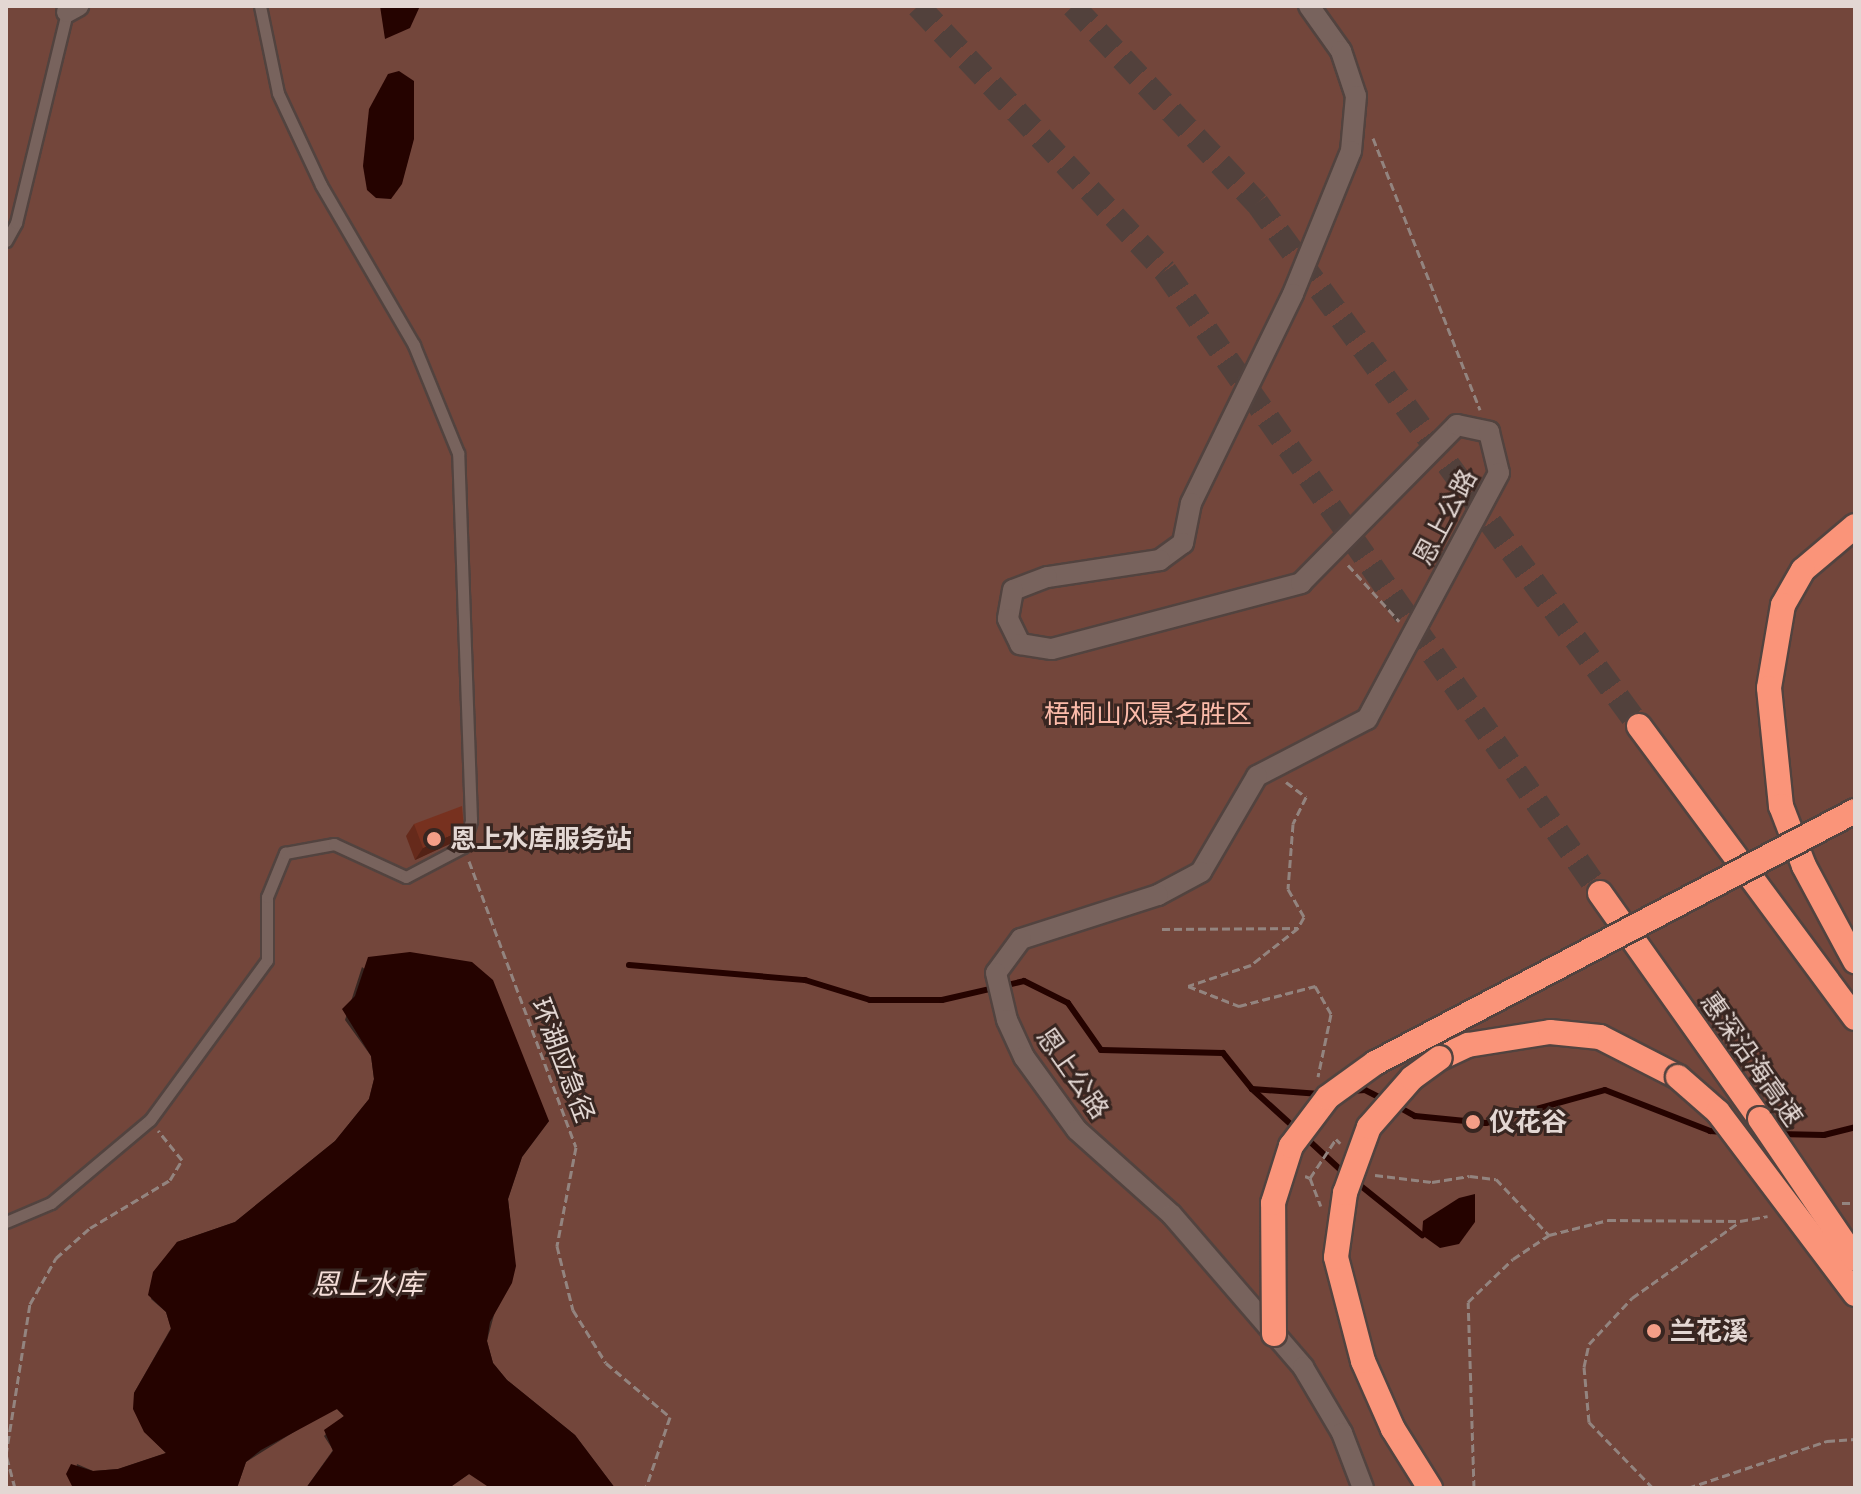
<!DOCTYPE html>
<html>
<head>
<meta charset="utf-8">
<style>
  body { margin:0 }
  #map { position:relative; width:1861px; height:1494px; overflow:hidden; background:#382621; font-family:Manrope,"Noto Sans SC",sans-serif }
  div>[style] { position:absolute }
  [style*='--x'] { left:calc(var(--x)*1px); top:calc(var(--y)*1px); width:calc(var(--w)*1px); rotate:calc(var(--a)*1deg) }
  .green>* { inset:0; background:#73463b }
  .water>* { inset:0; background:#250300 }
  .stream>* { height:6px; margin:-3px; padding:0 3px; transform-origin:3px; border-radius:3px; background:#250300 }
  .highway-tunnel>* { height:24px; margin-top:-12px; transform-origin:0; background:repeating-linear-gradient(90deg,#52413c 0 24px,transparent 0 36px) }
  .path>* { height:3px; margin-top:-1.5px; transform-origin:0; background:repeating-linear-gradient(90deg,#93847f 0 8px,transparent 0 12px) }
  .roads { filter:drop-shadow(2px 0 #52433f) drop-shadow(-2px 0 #52433f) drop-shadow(0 2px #52433f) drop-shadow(0 -2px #52433f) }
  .lane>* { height:11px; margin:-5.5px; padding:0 5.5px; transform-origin:5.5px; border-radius:5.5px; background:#78635d }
  .secondary>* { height:20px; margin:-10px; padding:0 10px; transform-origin:10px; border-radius:10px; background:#78635d }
  .highway>* { height:24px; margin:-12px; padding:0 12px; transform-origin:12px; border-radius:12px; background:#fa9479 }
  .bridges { filter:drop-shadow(2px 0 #52433f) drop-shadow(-2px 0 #52433f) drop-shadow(0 2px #52433f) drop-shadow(0 -2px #52433f) }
  .highway-bridge>* { height:24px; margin:-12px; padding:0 12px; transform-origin:12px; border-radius:12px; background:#fa9479 }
  .wall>* { inset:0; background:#662a1b }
  .shaded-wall>* { inset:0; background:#532216 }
  .building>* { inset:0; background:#77311f }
  .dots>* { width:22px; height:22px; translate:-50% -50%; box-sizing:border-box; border:4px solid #382621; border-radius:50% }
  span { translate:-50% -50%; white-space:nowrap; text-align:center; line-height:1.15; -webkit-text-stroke:6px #382621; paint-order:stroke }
  .street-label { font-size:26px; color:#e3d7d3 }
  .park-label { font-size:26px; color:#fcbbaa }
  .poi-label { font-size:26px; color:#e3d7d3; font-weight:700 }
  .left { translate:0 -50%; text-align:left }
  .water-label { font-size:28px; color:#f5ded8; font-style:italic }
  .frame { position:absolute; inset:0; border:8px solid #e3d7d3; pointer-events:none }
</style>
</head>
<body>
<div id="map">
  <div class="green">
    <i style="clip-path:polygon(6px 6px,1855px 6px,1855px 1488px,615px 1488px,575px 1435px,507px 1380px,493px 1363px,487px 1341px,513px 1244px,508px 1199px,522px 1157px,549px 1121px,362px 967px,345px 1020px,371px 1056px,374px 1079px,369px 1099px,335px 1141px,235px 1222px,177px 1242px,151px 1299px,166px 1312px,171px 1328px,134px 1393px,155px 1442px,166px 1453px,118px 1469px,93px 1471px,77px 1464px,73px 1488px,6px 1488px)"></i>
    <i style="clip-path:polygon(329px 1410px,337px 1409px,344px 1416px,324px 1436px,333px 1450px,306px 1488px,237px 1488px,246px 1462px)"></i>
    <i style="clip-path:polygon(469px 1474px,479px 1476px,490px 1488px,449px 1488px)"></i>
  </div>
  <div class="water">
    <i style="clip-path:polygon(380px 6px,420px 6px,410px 28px,385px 39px)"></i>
    <i style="clip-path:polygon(399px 71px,414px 81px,414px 139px,402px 184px,391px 199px,376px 198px,367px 190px,363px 166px,369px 109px,388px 74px)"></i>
    <i style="clip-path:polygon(410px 952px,472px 962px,493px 980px,549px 1121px,522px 1157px,508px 1199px,516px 1266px,512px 1283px,490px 1322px,487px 1341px,493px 1363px,507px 1380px,575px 1435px,615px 1488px,490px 1488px,469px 1474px,449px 1488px,306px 1488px,333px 1451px,324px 1430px,344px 1416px,337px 1409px,261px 1450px,246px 1462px,237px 1488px,73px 1488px,66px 1474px,71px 1464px,93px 1471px,118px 1469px,166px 1453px,144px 1432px,133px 1409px,134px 1393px,171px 1329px,166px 1312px,148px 1295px,153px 1272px,177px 1242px,235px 1222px,335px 1141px,369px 1099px,374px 1079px,371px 1056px,342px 1009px,355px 996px,368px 957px)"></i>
    <i style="clip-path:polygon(1475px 1194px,1475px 1222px,1459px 1244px,1440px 1248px,1422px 1235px,1423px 1221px,1459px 1198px)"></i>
  </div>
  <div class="stream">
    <i style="--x:629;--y:965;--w:177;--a:4.9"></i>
    <i style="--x:805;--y:980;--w:68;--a:17.1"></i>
    <i style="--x:870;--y:1000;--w:72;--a:0"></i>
    <i style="--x:942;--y:1000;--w:84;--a:-13"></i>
    <i style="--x:1024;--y:981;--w:49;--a:26.6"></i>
    <i style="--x:1068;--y:1003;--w:57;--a:54.9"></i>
    <i style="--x:1101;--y:1050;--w:122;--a:1.4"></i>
    <i style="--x:1223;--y:1053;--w:46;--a:51.1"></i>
    <i style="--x:1252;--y:1089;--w:68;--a:4.2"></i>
    <i style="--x:1252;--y:1089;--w:61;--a:42.3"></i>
    <i style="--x:1351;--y:1091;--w:14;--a:-4"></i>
    <i style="--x:1365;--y:1090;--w:22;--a:27"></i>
    <i style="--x:1395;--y:1105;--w:23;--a:29"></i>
    <i style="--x:1415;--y:1116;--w:71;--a:5.6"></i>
    <i style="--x:1486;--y:1123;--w:123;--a:-15.5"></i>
    <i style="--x:1605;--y:1090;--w:113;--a:21.3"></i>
    <i style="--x:1710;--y:1131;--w:14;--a:4"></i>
    <i style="--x:1779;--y:1134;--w:45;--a:1.3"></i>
    <i style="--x:1824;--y:1135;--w:32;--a:-14"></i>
    <i style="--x:1305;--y:1137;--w:53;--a:42.7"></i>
    <i style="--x:1356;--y:1182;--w:85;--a:38.8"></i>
  </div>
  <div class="highway-tunnel">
    <i style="--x:918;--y:6;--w:362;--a:47"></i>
    <i style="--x:1165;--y:271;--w:759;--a:55.03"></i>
    <i style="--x:1073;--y:6;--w:270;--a:47"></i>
    <i style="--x:1257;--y:203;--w:648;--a:53.86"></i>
  </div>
  <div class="path">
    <i style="--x:1373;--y:138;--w:292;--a:68.5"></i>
    <i style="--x:1348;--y:565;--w:76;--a:47.7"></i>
    <i style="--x:1286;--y:782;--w:25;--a:37"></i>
    <i style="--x:1306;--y:797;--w:30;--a:116"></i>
    <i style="--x:1293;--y:824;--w:65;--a:94.4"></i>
    <i style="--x:1288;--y:889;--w:32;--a:60"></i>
    <i style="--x:1304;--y:917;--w:13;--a:119"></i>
    <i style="--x:1298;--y:928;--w:60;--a:141.8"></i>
    <i style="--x:1251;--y:965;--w:66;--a:161.6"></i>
    <i style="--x:1188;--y:986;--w:55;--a:21.4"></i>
    <i style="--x:1239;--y:1006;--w:79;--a:-14.7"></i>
    <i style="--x:1315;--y:986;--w:32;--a:60"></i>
    <i style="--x:1331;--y:1014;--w:64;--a:101.7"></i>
    <i style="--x:469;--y:861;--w:305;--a:69.5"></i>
    <i style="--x:576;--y:1147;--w:101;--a:100.9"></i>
    <i style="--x:557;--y:1246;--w:66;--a:76"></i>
    <i style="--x:573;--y:1310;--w:62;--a:58.1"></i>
    <i style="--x:606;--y:1363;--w:84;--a:40.2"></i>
    <i style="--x:670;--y:1417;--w:75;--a:108.7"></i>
    <i style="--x:1162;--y:929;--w:136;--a:-0.4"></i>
    <i style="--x:1375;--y:1175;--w:57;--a:7"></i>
    <i style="--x:1432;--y:1182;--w:38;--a:-9"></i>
    <i style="--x:1470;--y:1176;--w:26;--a:7"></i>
    <i style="--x:1496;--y:1179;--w:77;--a:46.6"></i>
    <i style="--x:1549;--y:1235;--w:61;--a:-14.3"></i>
    <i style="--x:1608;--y:1220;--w:132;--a:0.4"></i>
    <i style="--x:1740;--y:1221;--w:28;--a:-10"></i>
    <i style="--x:1305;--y:1176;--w:5;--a:22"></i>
    <i style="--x:1310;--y:1178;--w:30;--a:69"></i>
    <i style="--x:1310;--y:1178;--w:47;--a:-56.3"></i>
    <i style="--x:1336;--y:1139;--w:6;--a:45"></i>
    <i style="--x:1842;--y:1203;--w:13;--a:0"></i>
    <i style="--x:15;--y:1488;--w:34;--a:-105"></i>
    <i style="--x:6;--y:1455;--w:153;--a:-81"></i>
    <i style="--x:30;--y:1304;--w:53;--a:-60.5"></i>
    <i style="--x:56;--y:1258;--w:45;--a:-41.4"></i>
    <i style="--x:90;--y:1228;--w:93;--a:-31"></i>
    <i style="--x:170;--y:1180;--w:23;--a:-59"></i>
    <i style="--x:182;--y:1160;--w:38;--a:-129"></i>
    <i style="--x:1474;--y:1488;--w:186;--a:-91.8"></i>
    <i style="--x:1468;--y:1302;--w:62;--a:-43.7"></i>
    <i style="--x:1513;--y:1259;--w:43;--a:-33.7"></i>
    <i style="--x:1653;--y:1488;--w:92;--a:-134.1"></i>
    <i style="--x:1589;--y:1422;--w:55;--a:-95.2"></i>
    <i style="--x:1584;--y:1367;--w:24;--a:-78"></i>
    <i style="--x:1589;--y:1344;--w:63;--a:-46.9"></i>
    <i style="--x:1632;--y:1298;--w:130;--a:-35.3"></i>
    <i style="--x:1688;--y:1488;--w:147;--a:-18.7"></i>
    <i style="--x:1827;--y:1441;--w:28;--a:-4"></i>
  </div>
  <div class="roads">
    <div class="lane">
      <i style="--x:6;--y:241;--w:21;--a:-61"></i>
      <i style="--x:16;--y:223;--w:217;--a:-76.4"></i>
      <i style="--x:6;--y:1222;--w:49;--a:-22.9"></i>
      <i style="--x:51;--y:1203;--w:129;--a:-40"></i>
      <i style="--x:150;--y:1120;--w:198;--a:-53.8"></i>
      <i style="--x:267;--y:960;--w:63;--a:-90"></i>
      <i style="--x:267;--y:897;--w:48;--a:-67.8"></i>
      <i style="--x:285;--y:853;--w:50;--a:-10.4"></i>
      <i style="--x:334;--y:844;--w:79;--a:24.6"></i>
      <i style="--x:406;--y:877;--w:64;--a:-27.8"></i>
      <i style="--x:463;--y:847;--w:28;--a:-73"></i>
      <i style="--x:471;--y:820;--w:367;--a:-92"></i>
      <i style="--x:458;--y:453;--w:117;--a:-112.2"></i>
      <i style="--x:414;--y:345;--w:185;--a:-120.2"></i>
      <i style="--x:321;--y:185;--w:102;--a:-115.1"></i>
      <i style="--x:278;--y:93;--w:89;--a:-101.7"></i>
    </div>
    <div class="secondary">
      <i style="--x:1309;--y:6;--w:55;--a:54.6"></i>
      <i style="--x:1341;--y:51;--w:47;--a:71.6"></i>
      <i style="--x:1356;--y:96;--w:55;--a:95.2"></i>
      <i style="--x:1351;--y:151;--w:154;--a:112.1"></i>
      <i style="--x:1293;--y:294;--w:233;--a:116"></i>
      <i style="--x:1191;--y:503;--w:41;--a:101.3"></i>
      <i style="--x:1183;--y:543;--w:29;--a:144"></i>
      <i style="--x:1160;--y:560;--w:114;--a:171.4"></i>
      <i style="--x:1047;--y:577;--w:36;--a:159"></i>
      <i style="--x:1013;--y:590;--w:29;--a:100"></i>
      <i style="--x:1008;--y:619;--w:28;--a:64"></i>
      <i style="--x:1020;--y:644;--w:32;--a:9"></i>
      <i style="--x:1052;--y:649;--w:258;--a:-14.8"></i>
      <i style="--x:1301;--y:583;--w:222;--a:-45.4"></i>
      <i style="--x:1457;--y:425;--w:33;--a:12"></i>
      <i style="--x:1489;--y:432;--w:42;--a:76.3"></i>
      <i style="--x:1499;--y:473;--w:279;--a:118.2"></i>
      <i style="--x:1367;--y:719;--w:124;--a:152.6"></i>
      <i style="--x:1257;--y:776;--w:111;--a:120.3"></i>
      <i style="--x:1201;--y:872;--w:49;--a:151.9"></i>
      <i style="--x:1158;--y:895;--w:144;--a:162.2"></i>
      <i style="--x:1021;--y:939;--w:42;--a:126.3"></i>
      <i style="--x:996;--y:973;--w:48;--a:76.8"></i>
      <i style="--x:1007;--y:1020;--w:41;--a:65.3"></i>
      <i style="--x:1024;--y:1057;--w:90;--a:54"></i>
      <i style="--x:1077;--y:1130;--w:127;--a:41.8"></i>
      <i style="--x:1172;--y:1215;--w:201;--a:49.2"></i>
      <i style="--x:1303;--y:1367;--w:77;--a:59.4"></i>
      <i style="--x:1342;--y:1433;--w:59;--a:69.1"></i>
      <i style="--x:67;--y:12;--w:13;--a:-29"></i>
    </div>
    <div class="highway">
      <i style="--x:1855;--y:526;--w:68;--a:139.8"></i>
      <i style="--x:1803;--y:570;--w:40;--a:119.7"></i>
      <i style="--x:1783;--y:605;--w:84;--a:99.6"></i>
      <i style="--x:1769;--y:688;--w:119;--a:84.2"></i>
      <i style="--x:1781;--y:806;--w:64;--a:69"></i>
      <i style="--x:1804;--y:866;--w:108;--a:61.8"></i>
      <i style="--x:1639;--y:726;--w:363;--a:53.5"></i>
      <i style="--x:1600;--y:893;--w:277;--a:54.7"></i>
      <i style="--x:1440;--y:1058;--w:31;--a:-25"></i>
      <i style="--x:1468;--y:1045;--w:83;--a:-9"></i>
      <i style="--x:1550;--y:1032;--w:50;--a:5.7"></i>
      <i style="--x:1600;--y:1037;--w:88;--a:27.1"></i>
    </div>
  </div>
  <div class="bridges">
    <div class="highway-bridge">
      <i style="--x:1678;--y:1077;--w:53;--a:41.2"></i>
      <i style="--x:1718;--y:1112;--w:228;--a:53"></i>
      <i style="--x:1760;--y:1119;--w:169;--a:55.8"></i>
      <i style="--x:1274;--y:1334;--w:131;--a:-90.4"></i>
      <i style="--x:1273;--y:1203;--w:60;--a:-72.5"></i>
      <i style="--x:1291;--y:1146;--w:61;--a:-52.9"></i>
      <i style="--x:1328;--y:1097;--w:58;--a:-35.9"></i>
      <i style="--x:1375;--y:1063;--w:542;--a:-27.7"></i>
      <i style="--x:1430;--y:1488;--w:70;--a:-122.1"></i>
      <i style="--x:1393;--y:1429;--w:74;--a:-113.8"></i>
      <i style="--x:1363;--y:1361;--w:107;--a:-104.6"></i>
      <i style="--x:1336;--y:1257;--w:65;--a:-82"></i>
      <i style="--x:1345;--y:1193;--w:70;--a:-70"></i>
      <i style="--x:1369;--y:1127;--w:65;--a:-48.7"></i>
      <i style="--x:1412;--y:1078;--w:34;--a:-36"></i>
    </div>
  </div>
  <div class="wall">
    <i style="clip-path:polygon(414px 824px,456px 841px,415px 860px,406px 836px)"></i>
  </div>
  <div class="shaded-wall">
    <i style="clip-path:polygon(464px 829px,456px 841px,415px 860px,423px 848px)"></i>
  </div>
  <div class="building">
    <i style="clip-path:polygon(462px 806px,464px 829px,423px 848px,414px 824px)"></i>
  </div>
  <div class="dots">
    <i style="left:434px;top:839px;background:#f49e87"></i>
    <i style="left:1473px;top:1122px;background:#f49e87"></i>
    <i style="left:1654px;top:1331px;background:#f49e87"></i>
  </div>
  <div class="street-label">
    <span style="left:1445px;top:517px;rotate:-62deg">恩上公路</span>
    <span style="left:1752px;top:1059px;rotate:55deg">惠深沿海高速</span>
    <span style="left:563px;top:1060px;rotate:69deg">环湖应急径</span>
    <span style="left:1073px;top:1073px;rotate:55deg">恩上公路</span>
  </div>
  <div class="park-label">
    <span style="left:1148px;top:714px">梧桐山风景名胜区</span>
  </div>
  <div class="poi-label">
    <span class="left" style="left:450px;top:839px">恩上水库服务站</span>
    <span class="left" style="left:1489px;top:1122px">仪花谷</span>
    <span class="left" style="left:1670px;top:1331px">兰花溪</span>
  </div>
  <div class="water-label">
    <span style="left:367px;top:1283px">恩上水库</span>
  </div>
  <div class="frame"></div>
</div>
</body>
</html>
